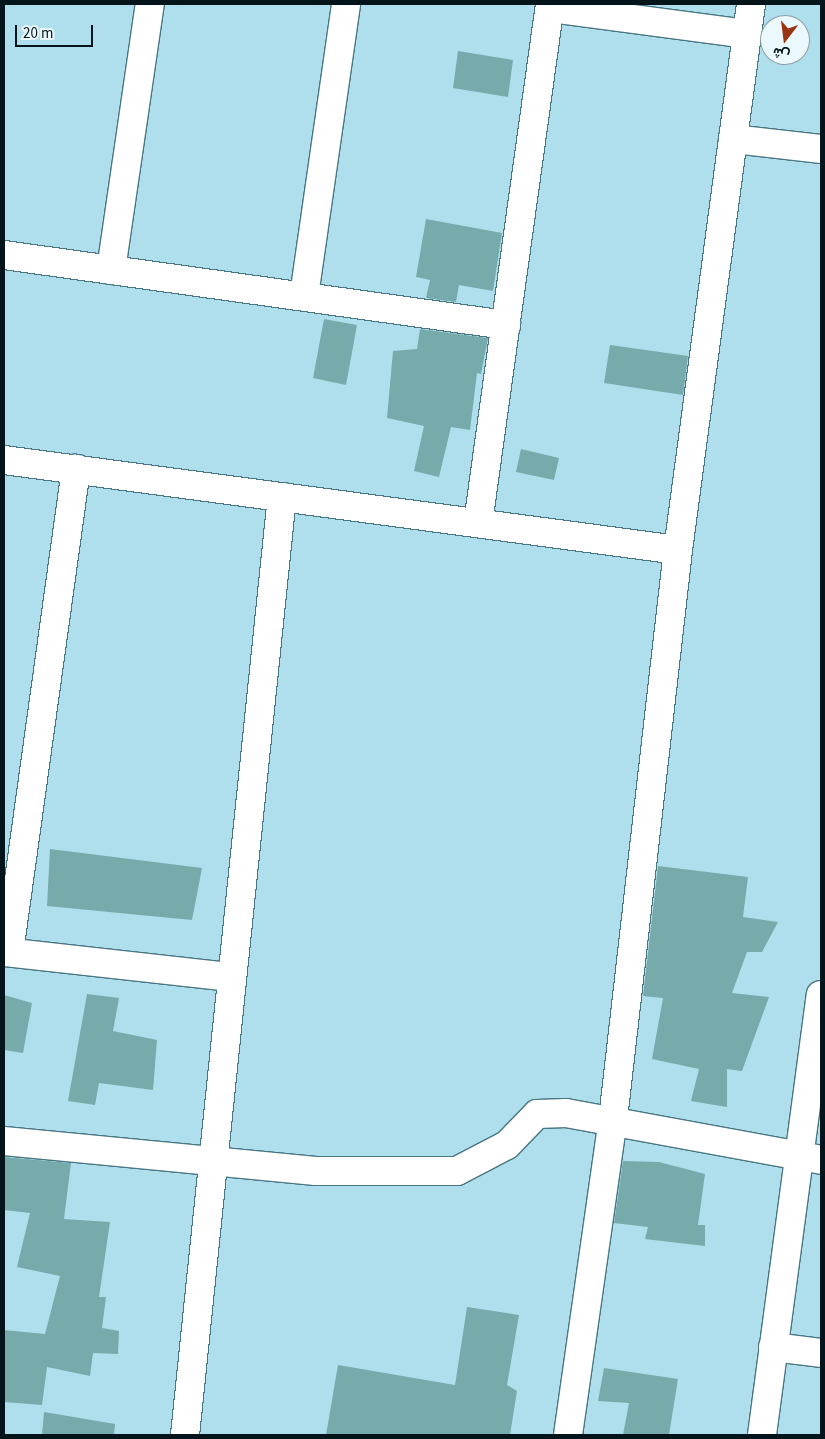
<!DOCTYPE html>
<html>
<head>
<meta charset="utf-8">
<style>
  body { margin:0 }
  #map { position:relative; width:825px; height:1439px; overflow:hidden; background:#afdfed; font-family:"Source Sans 3",Vazirmatn,sans-serif }
  div>[style] { position:absolute }
  [style*='--x'] { left:calc(var(--x)*1px); top:calc(var(--y)*1px); width:calc(var(--w)*1px); rotate:calc(var(--a)*1deg) }
  .building>* { inset:0; background:#77aaab }
  .roads { filter:drop-shadow(1px 0 #487682) drop-shadow(-1px 0 #487682) drop-shadow(0 1px #487682) drop-shadow(0 -1px #487682) }
  .street>* { height:28px; margin:-14px; padding:0 14px; transform-origin:14px; border-radius:14px; background:#fff }
  span { translate:-50% -50%; white-space:nowrap; text-align:center; line-height:1.15; -webkit-text-stroke:4px #ebf9fe; paint-order:stroke }
  .frame { position:absolute; inset:0; border:5px solid #03151a; pointer-events:none }
  .north { position:absolute; left:760px; top:15px; width:50px; height:50px; box-sizing:border-box; background:#ebf9fe; border:1px solid #8e9ea3; border-radius:50%; rotate:195deg; font-size:14px; font-weight:700; line-height:20px; text-align:center; color:#03151a }
  .north::after { content:''; display:block; margin:auto; width:18px; height:22px; background:#9b3410; clip-path:polygon(50% 0,100% 100%,50% 72%,0 100%) }
  .scale { position:absolute; left:15px; top:25px; width:78px; height:22px; box-sizing:border-box; border:2px solid #03151a; border-top:0; padding-left:6px; font-size:15px; line-height:18px; white-space:nowrap; color:#03151a; -webkit-text-stroke:4px #ebf9fe; paint-order:stroke }
</style>
</head>
<body>
<div id="map">
  <div class="building">
    <i style="clip-path:polygon(458px 51px,513px 60px,508px 97px,453px 88px)"></i>
    <i style="clip-path:polygon(426px 219px,502px 233px,493px 291px,459px 285px,456px 302px,426px 298px,430px 280px,416px 277px)"></i>
    <i style="clip-path:polygon(324px 319px,357px 325px,346px 385px,313px 378px)"></i>
    <i style="clip-path:polygon(420px 329px,488px 338px,481px 374px,477px 373px,470px 430px,451px 427px,439px 477px,414px 471px,424px 426px,387px 418px,393px 351px,417px 349px)"></i>
    <i style="clip-path:polygon(610px 345px,688px 356px,683px 395px,604px 383px)"></i>
    <i style="clip-path:polygon(521px 449px,559px 458px,554px 480px,516px 472px)"></i>
    <i style="clip-path:polygon(50px 849px,202px 868px,192px 920px,47px 906px)"></i>
    <i style="clip-path:polygon(658px 866px,748px 877px,743px 917px,778px 922px,762px 952px,747px 952px,732px 993px,769px 997px,742px 1071px,727px 1069px,727px 1107px,691px 1101px,699px 1069px,652px 1059px,663px 998px,643px 996px)"></i>
    <i style="clip-path:polygon(87px 994px,119px 998px,113px 1031px,157px 1040px,153px 1090px,99px 1083px,95px 1105px,68px 1101px)"></i>
    <i style="clip-path:polygon(4px 995px,32px 1003px,23px 1053px,4px 1050px)"></i>
    <i style="clip-path:polygon(4px 1157px,71px 1163px,64px 1219px,110px 1222px,99px 1297px,106px 1297px,102px 1328px,119px 1331px,118px 1354px,93px 1353px,90px 1376px,47px 1367px,42px 1405px,4px 1402px,4px 1330px,45px 1334px,60px 1276px,17px 1267px,30px 1213px,4px 1210px)"></i>
    <i style="clip-path:polygon(623px 1161px,659px 1162px,705px 1174px,698px 1225px,705px 1225px,705px 1246px,645px 1239px,648px 1227px,614px 1223px)"></i>
    <i style="clip-path:polygon(467px 1307px,519px 1315px,507px 1385px,517px 1391px,510px 1435px,326px 1435px,338px 1365px,455px 1385px)"></i>
    <i style="clip-path:polygon(604px 1368px,678px 1379px,669px 1435px,623px 1435px,629px 1403px,598px 1401px)"></i>
    <i style="clip-path:polygon(44px 1412px,115px 1424px,114px 1435px,42px 1435px)"></i>
  </div>
  <div class="roads">
    <div class="street">
      <i style="--x:550;--y:8;--w:199;--a:7.5"></i>
      <i style="--x:733;--y:139;--w:89;--a:6.5"></i>
      <i style="--x:4;--y:255;--w:507;--a:7.94"></i>
      <i style="--x:111;--y:270;--w:269;--a:-81.7"></i>
      <i style="--x:304;--y:296;--w:295;--a:-81.8"></i>
      <i style="--x:4;--y:460;--w:680;--a:7.61"></i>
      <i style="--x:478;--y:523;--w:524;--a:-82.1"></i>
      <i style="--x:4;--y:952;--w:228;--a:6.3"></i>
      <i style="--x:9;--y:952;--w:488;--a:-82.1"></i>
      <i style="--x:4;--y:1141;--w:313;--a:5.5"></i>
      <i style="--x:316;--y:1171;--w:141;--a:0"></i>
      <i style="--x:457;--y:1171;--w:56;--a:-27.5"></i>
      <i style="--x:507;--y:1145;--w:43;--a:-45.9"></i>
      <i style="--x:537;--y:1114;--w:29;--a:-2"></i>
      <i style="--x:566;--y:1113;--w:259;--a:10.4"></i>
      <i style="--x:773;--y:1347;--w:48;--a:7.1"></i>
      <i style="--x:185;--y:1435;--w:943;--a:-84.1"></i>
      <i style="--x:568;--y:1435;--w:319;--a:-81.9"></i>
      <i style="--x:613;--y:1119;--w:573;--a:-83.48"></i>
      <i style="--x:678;--y:550;--w:551;--a:-82.38"></i>
      <i style="--x:762;--y:1435;--w:444;--a:-82.4"></i>
    </div>
  </div>
  <div class="frame"></div>
  <div class="north">ش</div>
  <div class="scale">20 m</div>
</div>
</body>
</html>
